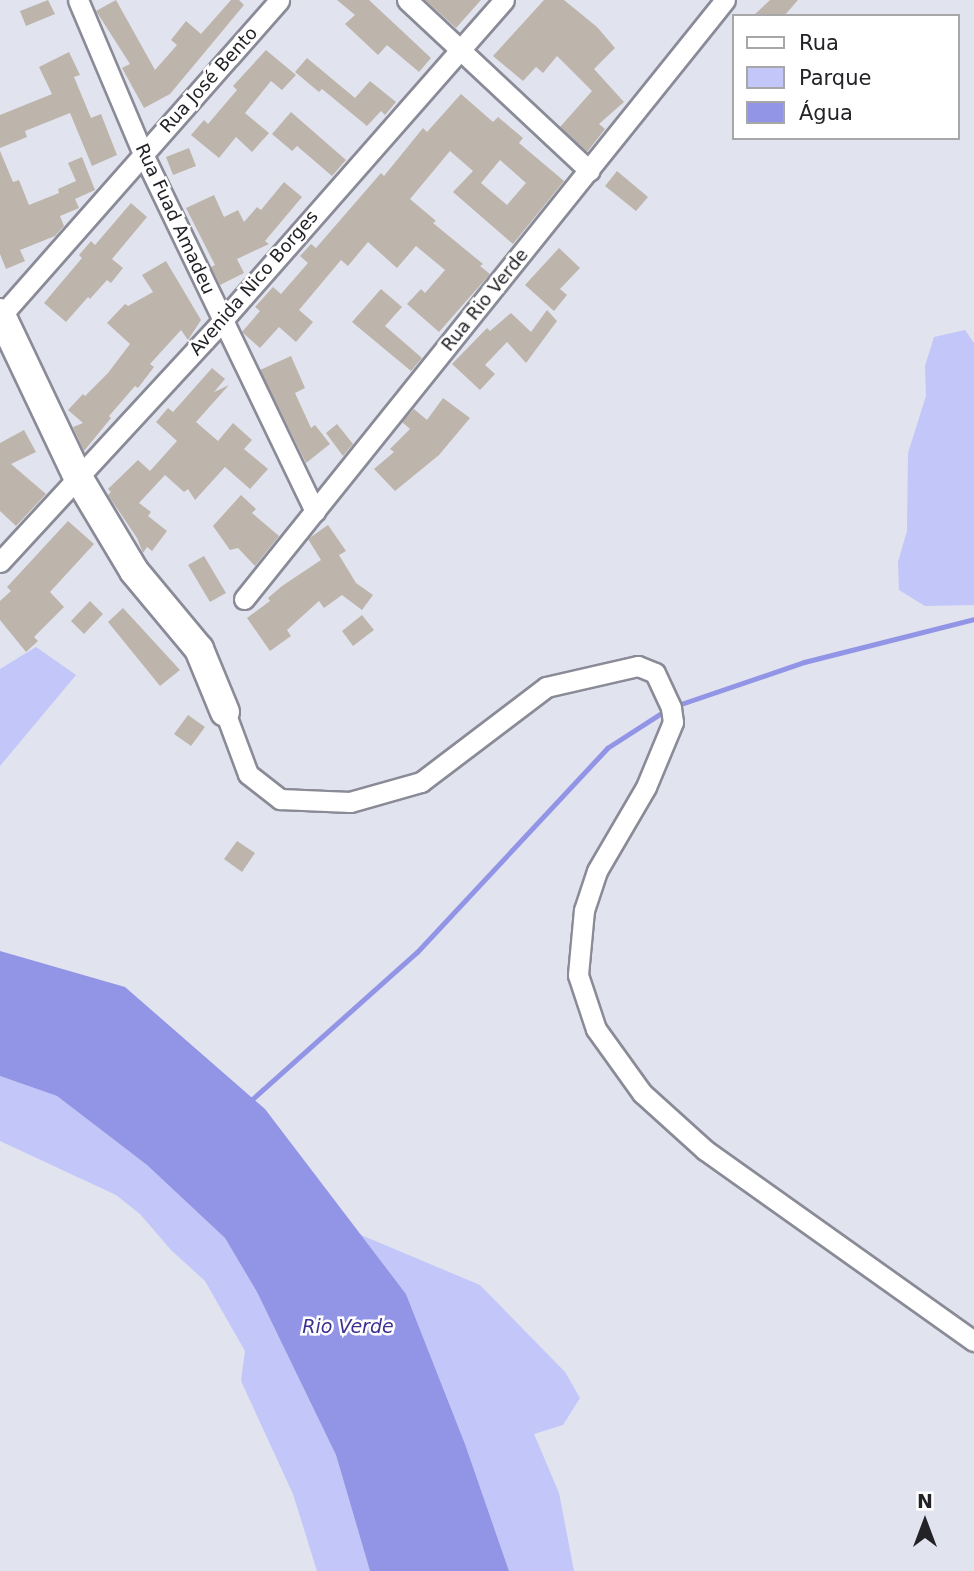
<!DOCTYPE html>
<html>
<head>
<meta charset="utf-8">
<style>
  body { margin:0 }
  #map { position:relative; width:974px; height:1571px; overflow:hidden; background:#e1e3ef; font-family:"DejaVu Sans",sans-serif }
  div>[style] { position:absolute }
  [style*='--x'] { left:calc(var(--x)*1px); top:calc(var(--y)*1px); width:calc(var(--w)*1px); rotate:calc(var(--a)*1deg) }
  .green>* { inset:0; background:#c2c6f8 }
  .water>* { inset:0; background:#9294e6 }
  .stream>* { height:5px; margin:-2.5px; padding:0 2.5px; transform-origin:2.5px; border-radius:2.5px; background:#9294e6 }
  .building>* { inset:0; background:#bdb5ab }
  .roads { filter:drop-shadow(2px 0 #8a8b97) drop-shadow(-2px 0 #8a8b97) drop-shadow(0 2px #8a8b97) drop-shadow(0 -2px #8a8b97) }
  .street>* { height:19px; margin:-9.5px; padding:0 9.5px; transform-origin:9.5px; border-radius:9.5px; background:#fff }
  .secondary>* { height:28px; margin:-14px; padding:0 14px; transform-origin:14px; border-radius:14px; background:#fff }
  span { translate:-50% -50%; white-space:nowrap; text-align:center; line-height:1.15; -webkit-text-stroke:5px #fff; paint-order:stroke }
  .street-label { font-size:18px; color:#232327 }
  .water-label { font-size:19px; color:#3c3190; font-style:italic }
  .legend { position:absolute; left:732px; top:14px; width:228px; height:126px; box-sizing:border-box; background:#fff; border:2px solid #a7a7a9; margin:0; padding:9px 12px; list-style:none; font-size:21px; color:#232327 }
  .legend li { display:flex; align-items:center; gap:14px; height:35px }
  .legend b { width:35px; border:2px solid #a7a7a9 }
  .north { position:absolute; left:890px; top:1487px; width:70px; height:70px; -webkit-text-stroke:5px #fff; paint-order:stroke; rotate:0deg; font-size:19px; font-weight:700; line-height:28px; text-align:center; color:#232327 }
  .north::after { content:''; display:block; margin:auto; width:24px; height:32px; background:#232327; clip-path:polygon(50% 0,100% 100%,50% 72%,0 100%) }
</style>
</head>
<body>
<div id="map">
  <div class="green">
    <i style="clip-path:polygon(965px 330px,974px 343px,974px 605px,925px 606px,899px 590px,898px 562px,907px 531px,908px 453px,926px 396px,925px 366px,934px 337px)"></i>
    <i style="clip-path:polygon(36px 647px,76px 675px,0 766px,0 669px)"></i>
    <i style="clip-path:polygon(0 1076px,57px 1096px,147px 1165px,225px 1238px,257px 1292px,336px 1455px,370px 1571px,317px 1571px,293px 1494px,241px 1381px,245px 1351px,205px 1281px,171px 1250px,140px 1214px,116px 1195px,0 1141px)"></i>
    <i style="clip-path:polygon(361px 1235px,480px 1285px,565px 1372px,580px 1398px,563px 1425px,534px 1434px,559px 1493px,574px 1571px,509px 1571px,465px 1444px,406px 1294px)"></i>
  </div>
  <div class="water">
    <i style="clip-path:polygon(0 951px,125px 987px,265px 1109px,406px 1294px,465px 1444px,509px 1571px,370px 1571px,336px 1455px,257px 1292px,225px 1238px,147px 1165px,57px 1096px,0 1076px)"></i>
  </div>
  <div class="stream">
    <i style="--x:675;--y:706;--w:136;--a:-18.8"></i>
    <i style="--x:804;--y:662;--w:175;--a:-14.2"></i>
    <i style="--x:249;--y:1102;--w:225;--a:-41.8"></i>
    <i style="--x:417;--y:952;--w:279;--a:-47"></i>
    <i style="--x:607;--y:748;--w:70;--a:-32.8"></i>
  </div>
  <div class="building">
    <i style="clip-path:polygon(48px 0,55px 14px,26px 26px,20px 11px)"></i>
    <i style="clip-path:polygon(116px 0,155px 70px,177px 45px,171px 40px,186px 21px,201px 34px,231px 0,239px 0,244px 5px,170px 94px,144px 108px,122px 68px,130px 64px,96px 11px)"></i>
    <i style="clip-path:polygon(337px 0,369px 0,431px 58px,419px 72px,387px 45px,378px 55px,345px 24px,355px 15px)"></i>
    <i style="clip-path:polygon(425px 0,481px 0,456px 28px)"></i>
    <i style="clip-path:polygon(544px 0,564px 0,597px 27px,615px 48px,594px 69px,624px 102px,599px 124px,605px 129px,587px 152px,560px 127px,592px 91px,557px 56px,543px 73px,536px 67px,523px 81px,493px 56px)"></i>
    <i style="clip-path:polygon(770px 0,798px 0,784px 16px,753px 16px)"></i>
    <i style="clip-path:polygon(266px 50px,296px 75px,282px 90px,271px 81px,245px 113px,269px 133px,252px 152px,236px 137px,219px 158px,191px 135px,204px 120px,208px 124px,237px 90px,233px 86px)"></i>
    <i style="clip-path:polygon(69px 52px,80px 75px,74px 77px,91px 118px,101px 114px,117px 155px,92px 166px,70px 113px,25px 131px,27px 137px,0 148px,0 115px,52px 94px,39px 67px)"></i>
    <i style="clip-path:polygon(307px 58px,355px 98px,370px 81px,396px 102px,385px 115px,381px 111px,367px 126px,322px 89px,319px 92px,295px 72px)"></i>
    <i style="clip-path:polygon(evenodd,461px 94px,493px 122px,498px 117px,523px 138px,519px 143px,564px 181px,513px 244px,453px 192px,473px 171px,450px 151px,410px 199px,436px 221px,433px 223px,483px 264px,480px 266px,490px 274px,439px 332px,407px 304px,421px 289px,425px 293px,445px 270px,416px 246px,397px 268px,368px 242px,348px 266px,341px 260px,299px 310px,313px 322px,296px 342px,279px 327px,260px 348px,242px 332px,260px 311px,255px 307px,273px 287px,281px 294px,308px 263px,300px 256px,311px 244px,316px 248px,381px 173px,384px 176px,423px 128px,427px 132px,461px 94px,500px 160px,526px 183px,507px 205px,481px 183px,500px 160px)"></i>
    <i style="clip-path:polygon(291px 112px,346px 160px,332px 176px,297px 146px,292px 151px,272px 134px)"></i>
    <i style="clip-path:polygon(189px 148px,196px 166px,173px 175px,166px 157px)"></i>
    <i style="clip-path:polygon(0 151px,13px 182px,19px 180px,29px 205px,59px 193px,58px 189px,76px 181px,68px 163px,82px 157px,95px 190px,75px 199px,79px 208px,60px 216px,64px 226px,55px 236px,20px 250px,25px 261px,6px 269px,0 254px)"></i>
    <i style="clip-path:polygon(617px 171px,648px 197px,636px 211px,605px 186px)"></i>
    <i style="clip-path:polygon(284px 182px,302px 197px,265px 241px,269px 244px,237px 259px,244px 273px,220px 285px,211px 267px,215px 265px,186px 208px,214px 195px,224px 217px,238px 210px,244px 222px,257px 207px,261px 210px)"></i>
    <i style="clip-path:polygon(131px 203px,147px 217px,112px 259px,123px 268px,111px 283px,107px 280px,90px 299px,88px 297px,66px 322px,44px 303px,82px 258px,79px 255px,91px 241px,95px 245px)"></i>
    <i style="clip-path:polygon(559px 248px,580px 268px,560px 289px,567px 295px,554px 311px,525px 285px)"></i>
    <i style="clip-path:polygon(166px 261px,201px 320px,188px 340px,181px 330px,150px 364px,154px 367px,138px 388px,135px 386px,109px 416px,111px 418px,84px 451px,73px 427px,83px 423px,68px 410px,83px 394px,85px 396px,108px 373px,130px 344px,107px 323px,125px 304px,128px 306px,153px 292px,142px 275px)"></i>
    <i style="clip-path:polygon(381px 289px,402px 307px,385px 326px,422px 358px,411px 371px,352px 322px)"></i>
    <i style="clip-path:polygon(547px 310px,557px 321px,526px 363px,507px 342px,485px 365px,495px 374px,480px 390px,452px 364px,487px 328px,490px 331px,511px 313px,531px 332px)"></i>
    <i style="clip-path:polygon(291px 356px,305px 388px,295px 393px,311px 428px,315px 425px,330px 444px,306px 463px,260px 370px)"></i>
    <i style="clip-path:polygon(212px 368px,225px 379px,214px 392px,229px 385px,196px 422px,218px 441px,233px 423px,252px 440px,244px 449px,268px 469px,250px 489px,225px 467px,195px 500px,188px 489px,184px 492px,165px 475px,139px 503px,151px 512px,148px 516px,167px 531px,152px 551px,147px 547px,143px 553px,137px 538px,108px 495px,111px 492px,108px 489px,138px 460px,150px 471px,177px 441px,156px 422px,168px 408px,173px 412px)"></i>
    <i style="clip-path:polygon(443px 398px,470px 418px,439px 455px,395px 491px,374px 469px,394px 452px,390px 449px,410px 429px,402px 422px,414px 409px,427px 420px)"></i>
    <i style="clip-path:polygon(337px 424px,353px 444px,343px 456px,326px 433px)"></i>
    <i style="clip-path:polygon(24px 430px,36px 452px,11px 464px,46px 494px,16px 526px,0 511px,0 443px)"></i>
    <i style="clip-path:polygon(241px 495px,256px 509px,252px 513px,279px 536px,255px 566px,238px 548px,230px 550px,213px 526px)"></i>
    <i style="clip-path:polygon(68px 521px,94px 544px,50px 592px,64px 607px,34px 637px,38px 641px,26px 652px,0 620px,0 601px,11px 591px,7px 587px)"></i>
    <i style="clip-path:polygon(328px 525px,346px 551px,339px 555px,356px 583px,373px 595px,362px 610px,342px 595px,324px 608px,319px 601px,287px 630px,291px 636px,270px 651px,247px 618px,270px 601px,268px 598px,282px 586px,321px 560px,308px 539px)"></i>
    <i style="clip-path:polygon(204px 556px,226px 593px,210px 602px,188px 565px)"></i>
    <i style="clip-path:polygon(90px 601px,103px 614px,84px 634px,71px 621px)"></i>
    <i style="clip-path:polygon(123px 608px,180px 670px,160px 686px,108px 622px)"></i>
    <i style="clip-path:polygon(362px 615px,374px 630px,353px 646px,342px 631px)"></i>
    <i style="clip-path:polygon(188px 715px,205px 727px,191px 746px,174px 734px)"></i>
    <i style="clip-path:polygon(237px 841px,255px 853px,242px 872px,224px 859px)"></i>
  </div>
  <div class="roads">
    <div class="street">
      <i style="--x:78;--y:0;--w:167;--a:67.1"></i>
      <i style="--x:143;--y:154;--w:397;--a:64.3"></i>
      <i style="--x:407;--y:0;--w:250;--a:43.1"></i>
      <i style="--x:0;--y:317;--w:422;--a:-48.6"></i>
      <i style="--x:0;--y:562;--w:328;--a:-47.3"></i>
      <i style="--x:222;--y:321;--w:427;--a:-48.7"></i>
      <i style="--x:244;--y:599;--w:768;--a:-51.24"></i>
      <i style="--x:225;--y:712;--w:66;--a:69.6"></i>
      <i style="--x:248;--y:774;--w:41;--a:38"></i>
      <i style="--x:280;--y:799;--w:70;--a:2.5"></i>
      <i style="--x:350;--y:802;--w:74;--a:-15.7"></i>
      <i style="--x:421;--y:782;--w:157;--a:-37.2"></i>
      <i style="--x:546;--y:687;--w:94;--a:-12.9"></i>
      <i style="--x:638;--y:666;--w:18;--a:22"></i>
      <i style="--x:655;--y:673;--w:38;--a:65"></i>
      <i style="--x:671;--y:708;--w:14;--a:82"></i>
      <i style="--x:673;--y:722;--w:70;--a:112.6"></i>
      <i style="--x:646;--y:787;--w:97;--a:120.3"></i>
      <i style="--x:597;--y:871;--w:41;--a:108.4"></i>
      <i style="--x:584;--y:910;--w:65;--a:95.3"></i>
      <i style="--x:578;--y:975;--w:57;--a:71.6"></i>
      <i style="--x:596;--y:1029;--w:79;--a:54.3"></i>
      <i style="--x:642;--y:1093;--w:85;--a:42.1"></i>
      <i style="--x:705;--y:1150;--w:330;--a:35.4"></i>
    </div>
    <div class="secondary">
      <i style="--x:0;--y:313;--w:184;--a:64.6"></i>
      <i style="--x:79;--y:479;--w:107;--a:59.1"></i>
      <i style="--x:134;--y:571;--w:102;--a:50.2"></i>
      <i style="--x:199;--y:649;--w:68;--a:67.6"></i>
    </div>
  </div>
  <div class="street-label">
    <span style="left:209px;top:80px;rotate:-48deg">Rua José Bento</span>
    <span style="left:175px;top:219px;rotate:65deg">Rua Fuad Amadeu</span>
    <span style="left:254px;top:283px;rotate:-49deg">Avenida Nico Borges</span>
    <span style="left:485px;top:300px;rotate:-51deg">Rua Rio Verde</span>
  </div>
  <div class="water-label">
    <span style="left:348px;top:1327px">Rio Verde</span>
  </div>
  <ul class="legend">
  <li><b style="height:9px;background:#fff"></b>Rua</li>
  <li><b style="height:19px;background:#c2c6f8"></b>Parque</li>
  <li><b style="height:19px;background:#9294e6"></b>Água</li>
  </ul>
  <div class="north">N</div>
</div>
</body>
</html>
